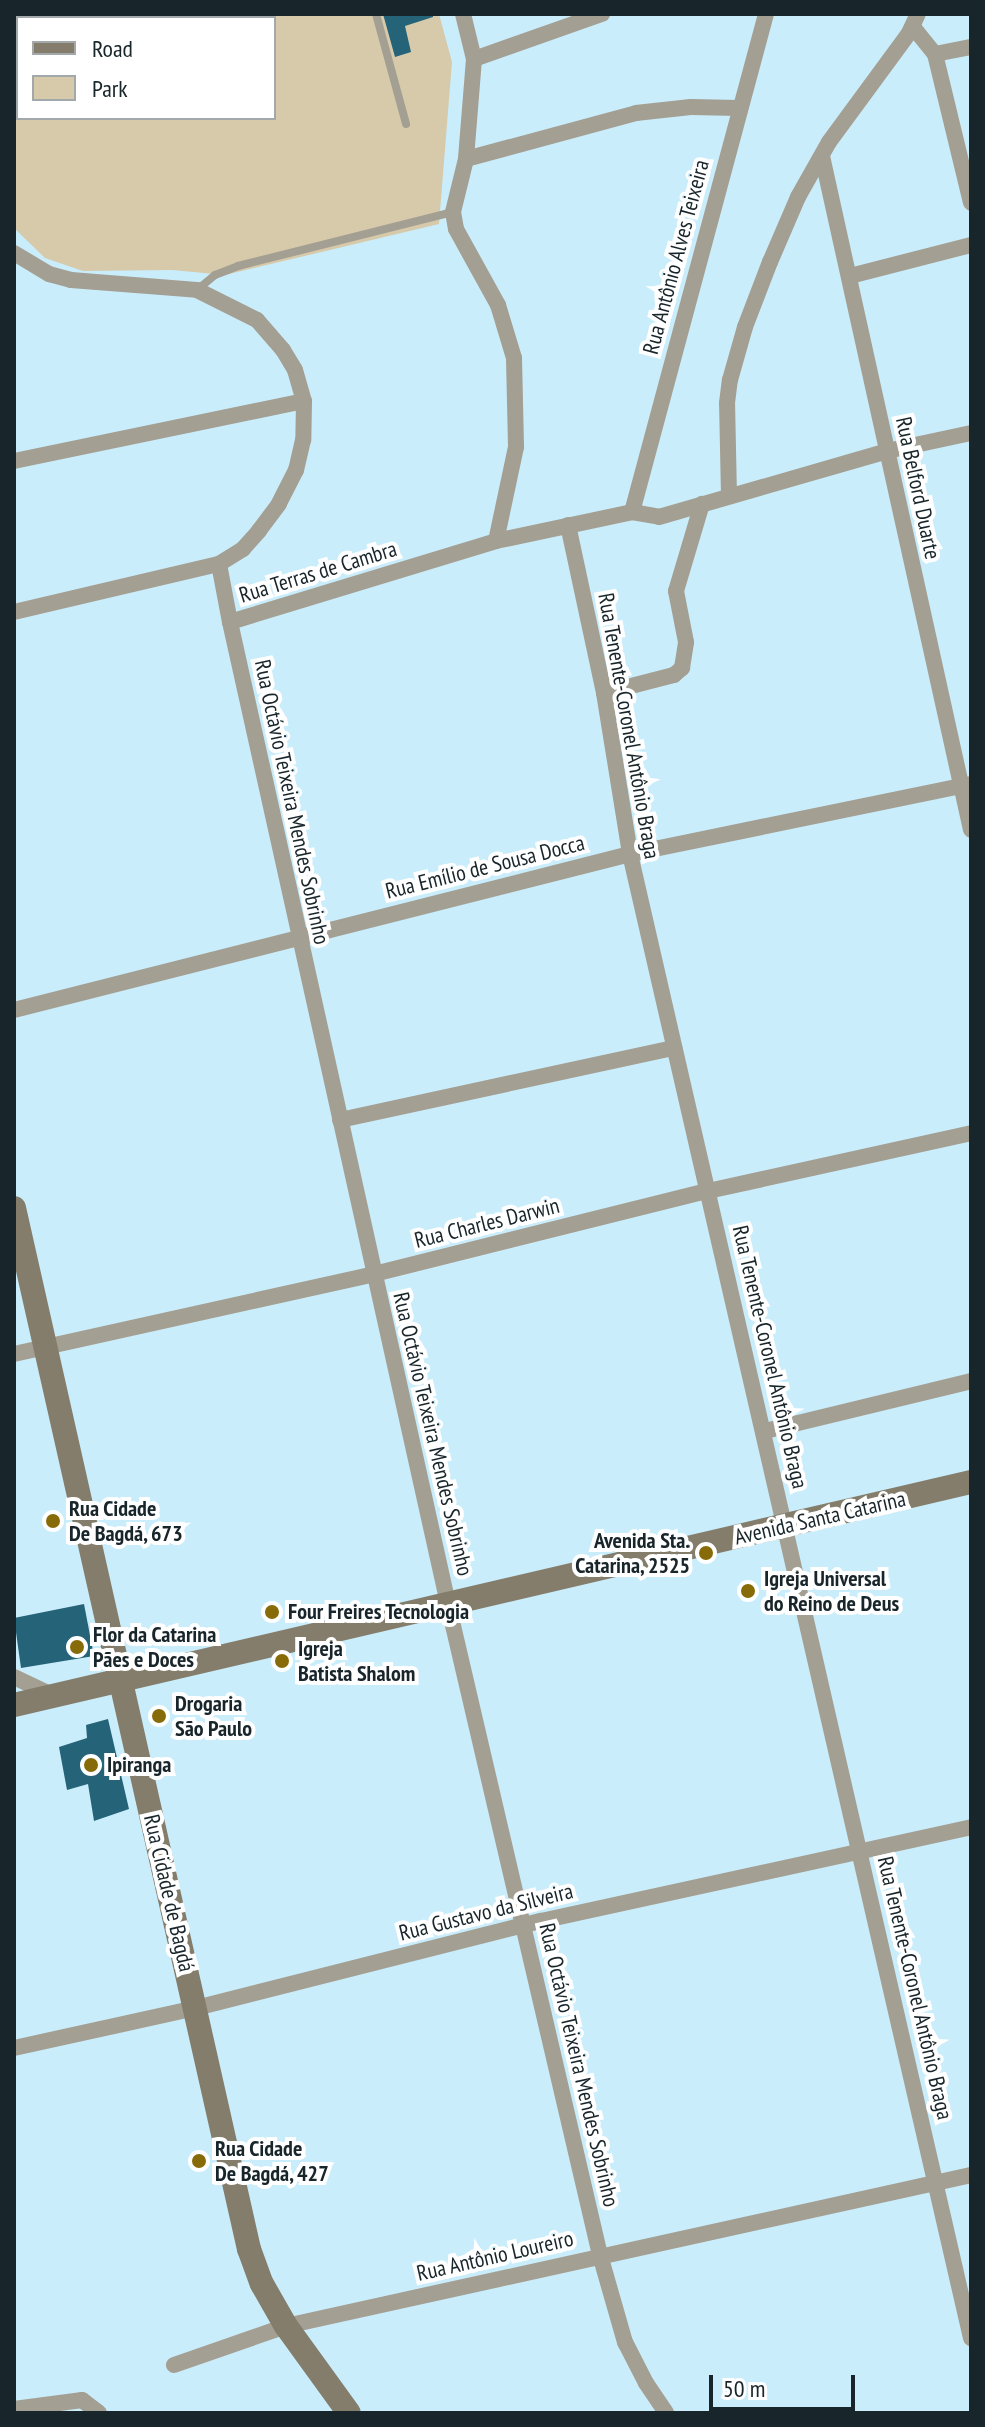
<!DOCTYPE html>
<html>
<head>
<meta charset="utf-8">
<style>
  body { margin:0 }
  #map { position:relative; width:985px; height:2427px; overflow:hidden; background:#caedfb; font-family:"PT Sans Narrow",sans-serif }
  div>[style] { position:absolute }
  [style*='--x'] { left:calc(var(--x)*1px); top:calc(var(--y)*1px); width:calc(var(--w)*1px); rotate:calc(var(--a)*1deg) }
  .green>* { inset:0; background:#d6caab }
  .building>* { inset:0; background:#256378 }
  .lane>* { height:8px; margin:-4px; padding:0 4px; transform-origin:4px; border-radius:4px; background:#a49f93 }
  .street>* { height:16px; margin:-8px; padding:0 8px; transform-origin:8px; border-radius:8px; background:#a49f93 }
  .secondary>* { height:24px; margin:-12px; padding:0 12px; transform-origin:12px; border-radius:12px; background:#847d6b }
  .dots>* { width:22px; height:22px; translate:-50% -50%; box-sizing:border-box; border:4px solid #fff; border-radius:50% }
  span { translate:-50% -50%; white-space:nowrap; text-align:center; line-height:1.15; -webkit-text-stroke:8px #fff; paint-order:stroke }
  .street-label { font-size:22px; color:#18252a }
  .poi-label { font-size:22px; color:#18252a; font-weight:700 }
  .left { translate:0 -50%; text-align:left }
  .right { translate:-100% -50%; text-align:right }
  .frame { position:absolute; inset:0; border:16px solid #18252a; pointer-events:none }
  .legend { position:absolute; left:16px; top:16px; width:260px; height:104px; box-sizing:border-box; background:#fff; border:2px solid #a3a8aa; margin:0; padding:10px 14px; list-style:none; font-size:24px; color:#18252a }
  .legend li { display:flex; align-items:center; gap:16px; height:40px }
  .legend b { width:40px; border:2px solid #a3a8aa }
  .scale { position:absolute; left:709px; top:2375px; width:146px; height:36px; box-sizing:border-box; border:4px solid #18252a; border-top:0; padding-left:10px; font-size:24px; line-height:28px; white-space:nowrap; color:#18252a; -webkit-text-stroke:6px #fff; paint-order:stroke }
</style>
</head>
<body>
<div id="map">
  <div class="green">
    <i style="clip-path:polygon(140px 14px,439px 14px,452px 62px,439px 224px,225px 275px,172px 270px,83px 271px,45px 258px,14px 228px,14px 80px,18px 75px,18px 118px,274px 118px,274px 18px,128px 18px)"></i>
  </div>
  <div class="building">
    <i style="clip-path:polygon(383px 14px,433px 14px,433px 17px,405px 26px,411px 52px,395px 57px)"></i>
    <i style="clip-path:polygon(84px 1604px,94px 1656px,21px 1668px,14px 1618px)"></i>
    <i style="clip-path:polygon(108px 1719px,129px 1809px,94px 1821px,88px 1784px,67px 1790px,59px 1747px,87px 1738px,86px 1725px)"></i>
  </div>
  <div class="lane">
    <i style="--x:376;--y:14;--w:114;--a:74.7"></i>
    <i style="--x:202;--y:18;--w:16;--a:-15"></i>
    <i style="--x:197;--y:290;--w:23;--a:-40"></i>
    <i style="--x:215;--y:275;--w:25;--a:-21"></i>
    <i style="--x:238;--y:266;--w:222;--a:-14.1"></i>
  </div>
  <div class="street">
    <i style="--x:463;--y:14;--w:46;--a:76.3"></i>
    <i style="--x:474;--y:59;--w:100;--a:94.6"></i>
    <i style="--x:466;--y:159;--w:55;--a:103.8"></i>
    <i style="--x:453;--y:212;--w:17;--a:80"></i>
    <i style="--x:456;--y:229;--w:87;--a:61.1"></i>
    <i style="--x:498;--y:305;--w:55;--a:73.2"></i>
    <i style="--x:514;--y:358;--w:89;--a:88.7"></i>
    <i style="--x:516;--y:447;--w:96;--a:102"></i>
    <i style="--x:41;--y:18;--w:9;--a:-27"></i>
    <i style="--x:913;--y:27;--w:35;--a:51"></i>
    <i style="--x:935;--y:54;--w:37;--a:-11"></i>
    <i style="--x:14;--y:34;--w:5;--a:-37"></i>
    <i style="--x:935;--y:54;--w:153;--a:76.4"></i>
    <i style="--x:474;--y:59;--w:136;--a:-19.4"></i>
    <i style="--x:822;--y:156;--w:690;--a:77.53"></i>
    <i style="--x:466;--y:159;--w:176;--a:-15.1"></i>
    <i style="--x:636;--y:113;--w:55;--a:-6.2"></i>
    <i style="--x:691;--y:107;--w:47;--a:1.2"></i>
    <i style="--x:14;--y:253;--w:41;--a:31"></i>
    <i style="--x:49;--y:274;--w:23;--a:15"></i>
    <i style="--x:71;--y:280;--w:126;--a:4.5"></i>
    <i style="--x:197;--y:290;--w:67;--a:26.6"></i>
    <i style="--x:257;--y:320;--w:40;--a:49"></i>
    <i style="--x:283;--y:350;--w:23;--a:59"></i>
    <i style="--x:295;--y:370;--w:32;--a:74"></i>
    <i style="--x:304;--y:401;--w:39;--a:91"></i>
    <i style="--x:303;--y:440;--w:31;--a:103"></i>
    <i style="--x:296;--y:470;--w:38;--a:117"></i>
    <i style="--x:279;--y:504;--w:34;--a:127"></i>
    <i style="--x:259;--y:531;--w:24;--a:132"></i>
    <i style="--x:243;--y:549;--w:28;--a:148"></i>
    <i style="--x:850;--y:276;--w:125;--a:-14.4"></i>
    <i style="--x:14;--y:461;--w:296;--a:-11.7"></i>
    <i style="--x:729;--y:496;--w:93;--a:-91.2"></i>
    <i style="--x:727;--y:403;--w:23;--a:-83"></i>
    <i style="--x:730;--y:380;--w:55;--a:-74.2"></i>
    <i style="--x:745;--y:327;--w:70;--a:-69"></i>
    <i style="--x:770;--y:262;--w:71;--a:-66.7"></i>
    <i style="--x:798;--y:197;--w:63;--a:-60.6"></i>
    <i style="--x:829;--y:142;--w:135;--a:-53.7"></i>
    <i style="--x:909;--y:33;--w:21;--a:-65"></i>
    <i style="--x:632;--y:512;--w:516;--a:-74.94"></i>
    <i style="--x:632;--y:512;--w:27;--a:10"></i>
    <i style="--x:659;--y:517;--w:237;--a:-16.1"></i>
    <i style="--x:887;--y:451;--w:86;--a:-12.1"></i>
    <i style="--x:568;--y:525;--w:172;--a:77.9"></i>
    <i style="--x:604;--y:693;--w:163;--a:80.8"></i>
    <i style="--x:630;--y:854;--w:1523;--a:77.06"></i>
    <i style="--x:14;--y:612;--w:211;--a:-13.2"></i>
    <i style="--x:219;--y:564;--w:59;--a:79.3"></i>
    <i style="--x:230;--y:622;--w:278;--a:-16.9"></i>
    <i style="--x:496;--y:541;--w:139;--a:-12"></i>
    <i style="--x:230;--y:622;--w:1006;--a:77.48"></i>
    <i style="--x:448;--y:1604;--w:669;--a:76.86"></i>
    <i style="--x:600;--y:2255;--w:91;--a:74"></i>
    <i style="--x:625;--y:2342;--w:46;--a:62.9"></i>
    <i style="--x:646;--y:2383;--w:36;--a:56"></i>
    <i style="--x:604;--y:693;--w:72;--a:-14.4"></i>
    <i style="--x:674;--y:675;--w:11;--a:-41"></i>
    <i style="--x:682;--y:668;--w:26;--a:-81"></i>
    <i style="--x:686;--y:642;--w:52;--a:-101.1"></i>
    <i style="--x:676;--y:591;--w:91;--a:-73.4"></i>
    <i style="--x:14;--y:1010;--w:635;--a:-14.21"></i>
    <i style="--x:630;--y:854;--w:348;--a:-11.6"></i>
    <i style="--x:340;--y:1120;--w:342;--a:-12.2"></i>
    <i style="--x:14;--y:1354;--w:369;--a:-12.5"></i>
    <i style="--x:374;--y:1274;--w:344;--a:-14"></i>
    <i style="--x:708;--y:1191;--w:269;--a:-12.4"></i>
    <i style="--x:765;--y:1431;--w:212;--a:-13.6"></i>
    <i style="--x:14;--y:1677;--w:42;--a:25.3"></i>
    <i style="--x:14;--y:2048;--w:186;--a:-12.4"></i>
    <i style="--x:196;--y:2008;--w:356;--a:-14.2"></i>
    <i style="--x:541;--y:1921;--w:440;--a:-12.3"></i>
    <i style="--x:174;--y:2365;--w:119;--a:-19.2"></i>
    <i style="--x:286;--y:2326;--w:701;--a:-12.43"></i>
    <i style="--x:14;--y:2409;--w:69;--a:-7.5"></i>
    <i style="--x:82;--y:2400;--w:21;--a:37"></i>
  </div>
  <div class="secondary">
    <i style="--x:14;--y:1208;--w:1067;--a:77.28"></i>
    <i style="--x:249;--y:2249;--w:37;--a:70"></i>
    <i style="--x:262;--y:2284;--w:48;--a:60.3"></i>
    <i style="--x:286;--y:2326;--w:107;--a:54.1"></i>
    <i style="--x:14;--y:1705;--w:983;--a:-13.12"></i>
  </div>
  <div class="dots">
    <i style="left:53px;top:1521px;background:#876b08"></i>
    <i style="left:706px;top:1553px;background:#876b08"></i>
    <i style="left:748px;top:1591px;background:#876b08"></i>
    <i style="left:272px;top:1612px;background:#876b08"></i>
    <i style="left:77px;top:1647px;background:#876b08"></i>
    <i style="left:282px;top:1661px;background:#876b08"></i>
    <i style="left:159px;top:1716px;background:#876b08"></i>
    <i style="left:91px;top:1765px;background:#876b08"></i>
    <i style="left:199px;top:2161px;background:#876b08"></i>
  </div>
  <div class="street-label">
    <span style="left:676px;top:257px;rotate:-75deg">Rua Antônio Alves Teixeira</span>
    <span style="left:918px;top:488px;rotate:78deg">Rua Belford Duarte</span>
    <span style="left:318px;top:572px;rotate:-17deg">Rua Terras de Cambra</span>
    <span style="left:629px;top:726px;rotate:80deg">Rua Tenente-Coronel Antônio Braga</span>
    <span style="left:292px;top:802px;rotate:78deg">Rua Octávio Teixeira Mendes Sobrinho</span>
    <span style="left:485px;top:867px;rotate:-14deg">Rua Emílio de Sousa Docca</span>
    <span style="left:487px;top:1223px;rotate:-14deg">Rua Charles Darwin</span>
    <span style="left:770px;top:1357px;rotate:77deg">Rua Tenente-Coronel Antônio Braga</span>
    <span style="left:433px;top:1434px;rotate:77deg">Rua Octávio Teixeira Mendes Sobrinho</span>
    <span style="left:820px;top:1518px;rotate:-13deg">Avenida Santa Catarina</span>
    <span style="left:169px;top:1893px;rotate:77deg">Rua Cidade de Bagdá</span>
    <span style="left:486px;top:1912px;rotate:-14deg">Rua Gustavo da Silveira</span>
    <span style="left:915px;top:1988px;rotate:77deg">Rua Tenente-Coronel Antônio Braga</span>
    <span style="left:579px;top:2065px;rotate:77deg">Rua Octávio Teixeira Mendes Sobrinho</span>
    <span style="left:495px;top:2256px;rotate:-13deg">Rua Antônio Loureiro</span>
  </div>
  <div class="poi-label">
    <span class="left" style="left:69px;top:1521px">Rua Cidade<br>De Bagdá, 673</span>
    <span class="right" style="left:690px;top:1553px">Avenida Sta.<br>Catarina, 2525</span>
    <span class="left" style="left:764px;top:1591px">Igreja Universal<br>do Reino de Deus</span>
    <span class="left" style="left:288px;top:1612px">Four Freires Tecnologia</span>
    <span class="left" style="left:93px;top:1647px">Flor da Catarina<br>Pães e Doces</span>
    <span class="left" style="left:298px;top:1661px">Igreja<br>Batista Shalom</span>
    <span class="left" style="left:175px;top:1716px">Drogaria<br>São Paulo</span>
    <span class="left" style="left:107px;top:1765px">Ipiranga</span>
    <span class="left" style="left:215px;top:2161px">Rua Cidade<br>De Bagdá, 427</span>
  </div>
  <div class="frame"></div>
  <ul class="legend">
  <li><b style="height:10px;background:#847d6b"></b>Road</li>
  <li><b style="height:22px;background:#d6caab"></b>Park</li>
  </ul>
  <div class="scale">50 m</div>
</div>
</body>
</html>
